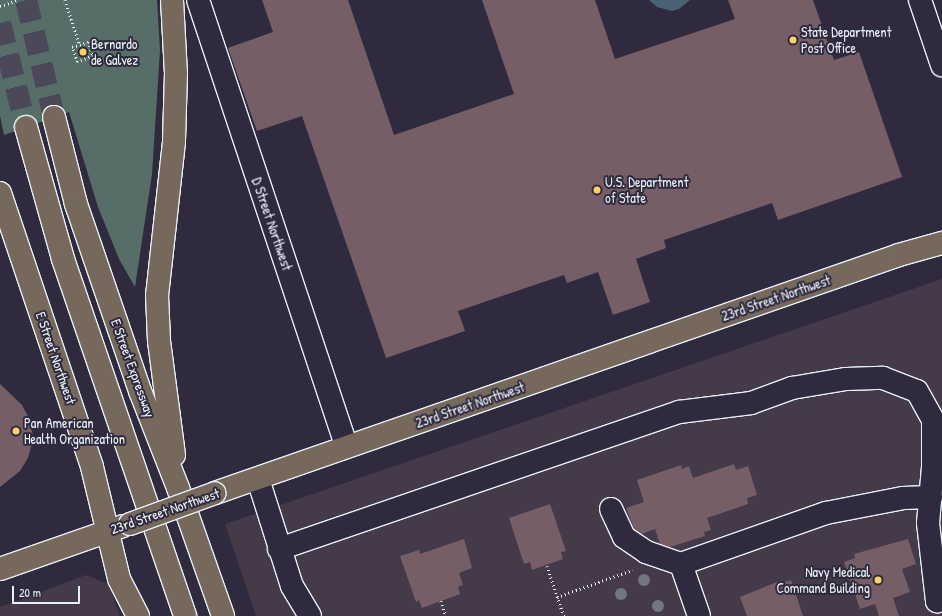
<!DOCTYPE html>
<html>
<head>
<meta charset="utf-8">
<style>
  body { margin:0 }
  #map { position:relative; width:942px; height:616px; overflow:hidden; background:#2f2a3d; font-family:"Patrick Hand",sans-serif }
  div>[style] { position:absolute }
  [style*='--x'] { left:calc(var(--x)*1px); top:calc(var(--y)*1px); width:calc(var(--w)*1px); rotate:calc(var(--a)*1deg) }
  .built>* { inset:0; background:#443a49 }
  .green>* { inset:0; background:#576d68 }
  .water>* { inset:0; background:#4b6175 }
  .building>* { inset:0; background:#765e66 }
  .highway-tunnel>* { height:22px; margin-top:-11px; transform-origin:0; background:repeating-linear-gradient(90deg,#4b4859 0 22px,transparent 0 33px) }
  .path>* { height:2.5px; margin-top:-1.25px; transform-origin:0; background:repeating-linear-gradient(90deg,#e8f1f8 0 1px,transparent 0 4px) }
  .roads { filter:drop-shadow(1px 0 #e8f1f8) drop-shadow(-1px 0 #e8f1f8) drop-shadow(0 1px #e8f1f8) drop-shadow(0 -1px #e8f1f8) }
  .minor>* { height:22px; margin:-11px; padding:0 11px; transform-origin:11px; border-radius:11px; background:#2f2a3d }
  .major>* { height:22px; margin:-11px; padding:0 11px; transform-origin:11px; border-radius:11px; background:#76695c }
  .highway>* { height:22px; margin:-11px; padding:0 11px; transform-origin:11px; border-radius:11px; background:#76695c }
  .bridges { filter:drop-shadow(1px 0 #e8f1f8) drop-shadow(-1px 0 #e8f1f8) drop-shadow(0 1px #e8f1f8) drop-shadow(0 -1px #e8f1f8) }
  .major-bridge>* { height:22px; margin:-11px; padding:0 11px; transform-origin:11px; border-radius:11px; background:#76695c }
  .trees>* { width:12px; height:12px; margin:-6px; border-radius:50%; background:#717780 }
  .dots>* { width:11px; height:11px; translate:-50% -50%; box-sizing:border-box; border:2px solid #2f2a3d; border-radius:50% }
  span { translate:-50% -50%; white-space:nowrap; text-align:center; line-height:1.15; -webkit-text-stroke:4px #2f2a3d; paint-order:stroke }
  .poi-label { font-size:14px; color:#e8f1f8 }
  .left { translate:0 -50%; text-align:left }
  .right { translate:-100% -50%; text-align:right }
  .street-label { font-size:14px; color:#e8f1f8 }
  .scale { position:absolute; left:12px; top:586px; width:68px; height:18px; box-sizing:border-box; border:2px solid #e8f1f8; border-top:0; padding-left:5px; font-size:12px; line-height:14px; white-space:nowrap; color:#e8f1f8; -webkit-text-stroke:3px #2f2a3d; paint-order:stroke }
</style>
</head>
<body>
<div id="map">
  <div class="built">
    <i style="clip-path:polygon(942px 279px,942px 616px,256px 616px,225px 524px)"></i>
    <i style="clip-path:polygon(86px 575px,108px 584px,120px 616px,0 616px,0 607px)"></i>
  </div>
  <div class="green">
    <i style="clip-path:polygon(0 0,157px 0,160px 50px,152px 174px,135px 287px,119px 259px,98px 207px,69px 112px,4px 135px,0 116px)"></i>
  </div>
  <div class="water">
    <i style="clip-path:polygon(649px 0,690px 0,679px 9px,672px 11px,657px 7px)"></i>
  </div>
  <div class="building">
    <i style="clip-path:polygon(262px 0,348px 0,394px 135px,514px 94px,482px 0,595px 0,615px 59px,735px 19px,728px 0,813px 0,834px 60px,859px 52px,902px 177px,778px 220px,772px 203px,664px 240px,666px 248px,636px 259px,650px 302px,613px 315px,598px 272px,567px 283px,564px 275px,458px 311px,465px 331px,386px 358px,302px 116px,257px 131px,228px 48px,273px 32px)"></i>
    <i style="clip-path:polygon(0 384px,22px 405px,31px 422px,33px 440px,28px 458px,20px 471px,0 487px)"></i>
    <i style="clip-path:polygon(734px 464px,736px 470px,748px 466px,757px 495px,747px 498px,748px 504px,707px 518px,711px 530px,704px 532px,705px 536px,670px 547px,660px 544px,655px 529px,642px 534px,634px 529px,626px 508px,644px 502px,637px 480px,681px 465px,682px 469px,689px 466px,693px 478px)"></i>
    <i style="clip-path:polygon(550px 504px,566px 551px,561px 552px,563px 559px,532px 570px,530px 562px,524px 564px,509px 518px)"></i>
    <i style="clip-path:polygon(464px 539px,472px 568px,459px 573px,463px 585px,458px 587px,460px 594px,422px 608px,419px 600px,416px 602px,400px 556px,419px 550px,420px 554px)"></i>
    <i style="clip-path:polygon(908px 539px,916px 564px,902px 569px,910px 592px,893px 598px,899px 616px,879px 616px,875px 604px,860px 609px,844px 562px,855px 558px,854px 554px)"></i>
    <i style="clip-path:polygon(791px 580px,803px 616px,747px 616px,740px 597px,777px 582px,778px 584px)"></i>
  </div>
  <div class="highway-tunnel">
    <i style="--x:26;--y:0;--w:120;--a:76.5"></i>
    <i style="--x:0;--y:23;--w:107;--a:76"></i>
  </div>
  <div class="path">
    <i style="--x:65;--y:0;--w:47;--a:71.6"></i>
    <i style="--x:0;--y:6;--w:19;--a:-18"></i>
    <i style="--x:88;--y:42;--w:15;--a:70"></i>
    <i style="--x:93;--y:56;--w:17;--a:159"></i>
    <i style="--x:77;--y:62;--w:16;--a:-108"></i>
    <i style="--x:72;--y:47;--w:17;--a:-17"></i>
    <i style="--x:547;--y:566;--w:53;--a:71.2"></i>
    <i style="--x:557;--y:597;--w:80;--a:-19.8"></i>
    <i style="--x:441;--y:601;--w:16;--a:72"></i>
  </div>
  <div class="roads">
    <div class="minor">
      <i style="--x:198;--y:0;--w:471;--a:71.6"></i>
      <i style="--x:920;--y:0;--w:69;--a:71.3"></i>
      <i style="--x:258;--y:479;--w:112;--a:72.4"></i>
      <i style="--x:292;--y:586;--w:35;--a:59"></i>
      <i style="--x:611;--y:509;--w:31;--a:65"></i>
      <i style="--x:624;--y:537;--w:27;--a:34"></i>
      <i style="--x:646;--y:552;--w:37;--a:19"></i>
      <i style="--x:681;--y:564;--w:55;--a:70.9"></i>
      <i style="--x:279;--y:549;--w:423;--a:-18.9"></i>
      <i style="--x:679;--y:412;--w:73;--a:-7.1"></i>
      <i style="--x:751;--y:403;--w:44;--a:-20.1"></i>
      <i style="--x:792;--y:388;--w:55;--a:-9.5"></i>
      <i style="--x:846;--y:379;--w:37;--a:-2"></i>
      <i style="--x:883;--y:378;--w:36;--a:21"></i>
      <i style="--x:917;--y:391;--w:33;--a:61"></i>
      <i style="--x:933;--y:420;--w:47;--a:90"></i>
      <i style="--x:933;--y:467;--w:56;--a:95.1"></i>
      <i style="--x:928;--y:523;--w:79;--a:83.4"></i>
      <i style="--x:937;--y:601;--w:5;--a:-11"></i>
      <i style="--x:681;--y:564;--w:154;--a:-19.4"></i>
      <i style="--x:826;--y:513;--w:78;--a:-11"></i>
      <i style="--x:903;--y:498;--w:28;--a:-2"></i>
    </div>
    <div class="major">
      <i style="--x:0;--y:193;--w:289;--a:71.4"></i>
      <i style="--x:92;--y:467;--w:115;--a:76.4"></i>
      <i style="--x:119;--y:579;--w:42;--a:62.8"></i>
      <i style="--x:215;--y:493;--w:724;--a:-19.19"></i>
      <i style="--x:899;--y:255;--w:45;--a:-15.6"></i>
      <i style="--x:0;--y:569;--w:130;--a:-19.3"></i>
    </div>
    <div class="highway">
      <i style="--x:172;--y:0;--w:73;--a:86.9"></i>
      <i style="--x:176;--y:73;--w:69;--a:91.7"></i>
      <i style="--x:174;--y:142;--w:154;--a:96.3"></i>
      <i style="--x:157;--y:295;--w:46;--a:87.5"></i>
      <i style="--x:159;--y:341;--w:115;--a:82.5"></i>
      <i style="--x:54;--y:117;--w:90;--a:75.8"></i>
      <i style="--x:76;--y:204;--w:198;--a:71.1"></i>
      <i style="--x:140;--y:391;--w:104;--a:68.6"></i>
      <i style="--x:178;--y:488;--w:136;--a:70.6"></i>
      <i style="--x:26;--y:127;--w:137;--a:74.3"></i>
      <i style="--x:63;--y:259;--w:377;--a:71.1"></i>
    </div>
  </div>
  <div class="bridges">
    <div class="major-bridge">
      <i style="--x:130;--y:524;--w:90;--a:-20"></i>
    </div>
  </div>
  <div class="trees">
    <i style="left:644px;top:580px"></i>
    <i style="left:621px;top:594px"></i>
    <i style="left:658px;top:606px"></i>
  </div>
  <div class="dots">
    <i style="left:793px;top:40px;background:#ffd166"></i>
    <i style="left:83px;top:52px;background:#ffd166"></i>
    <i style="left:597px;top:190px;background:#ffd166"></i>
    <i style="left:16px;top:431px;background:#ffd166"></i>
    <i style="left:878px;top:580px;background:#ffd166"></i>
  </div>
  <div class="poi-label">
    <span class="left" style="left:801px;top:40px">State Department<br>Post Office</span>
    <span class="left" style="left:91px;top:52px">Bernardo<br>de Galvez</span>
    <span class="left" style="left:605px;top:190px">U.S. Department<br>of State</span>
    <span class="left" style="left:24px;top:431px">Pan American<br>Health Organization</span>
    <span class="right" style="left:870px;top:580px">Navy Medical<br>Command Building</span>
  </div>
  <div class="street-label">
    <span style="left:272px;top:224px;rotate:71deg">D Street Northwest</span>
    <span style="left:776px;top:298px;rotate:-19deg">23rd Street Northwest</span>
    <span style="left:56px;top:358px;rotate:71deg">E Street Northwest</span>
    <span style="left:133px;top:368px;rotate:70deg">E Street Expressway</span>
    <span style="left:470px;top:405px;rotate:-19deg">23rd Street Northwest</span>
    <span style="left:165px;top:511px;rotate:-19deg">23rd Street Northwest</span>
  </div>
  <div class="scale">20 m</div>
</div>
</body>
</html>
